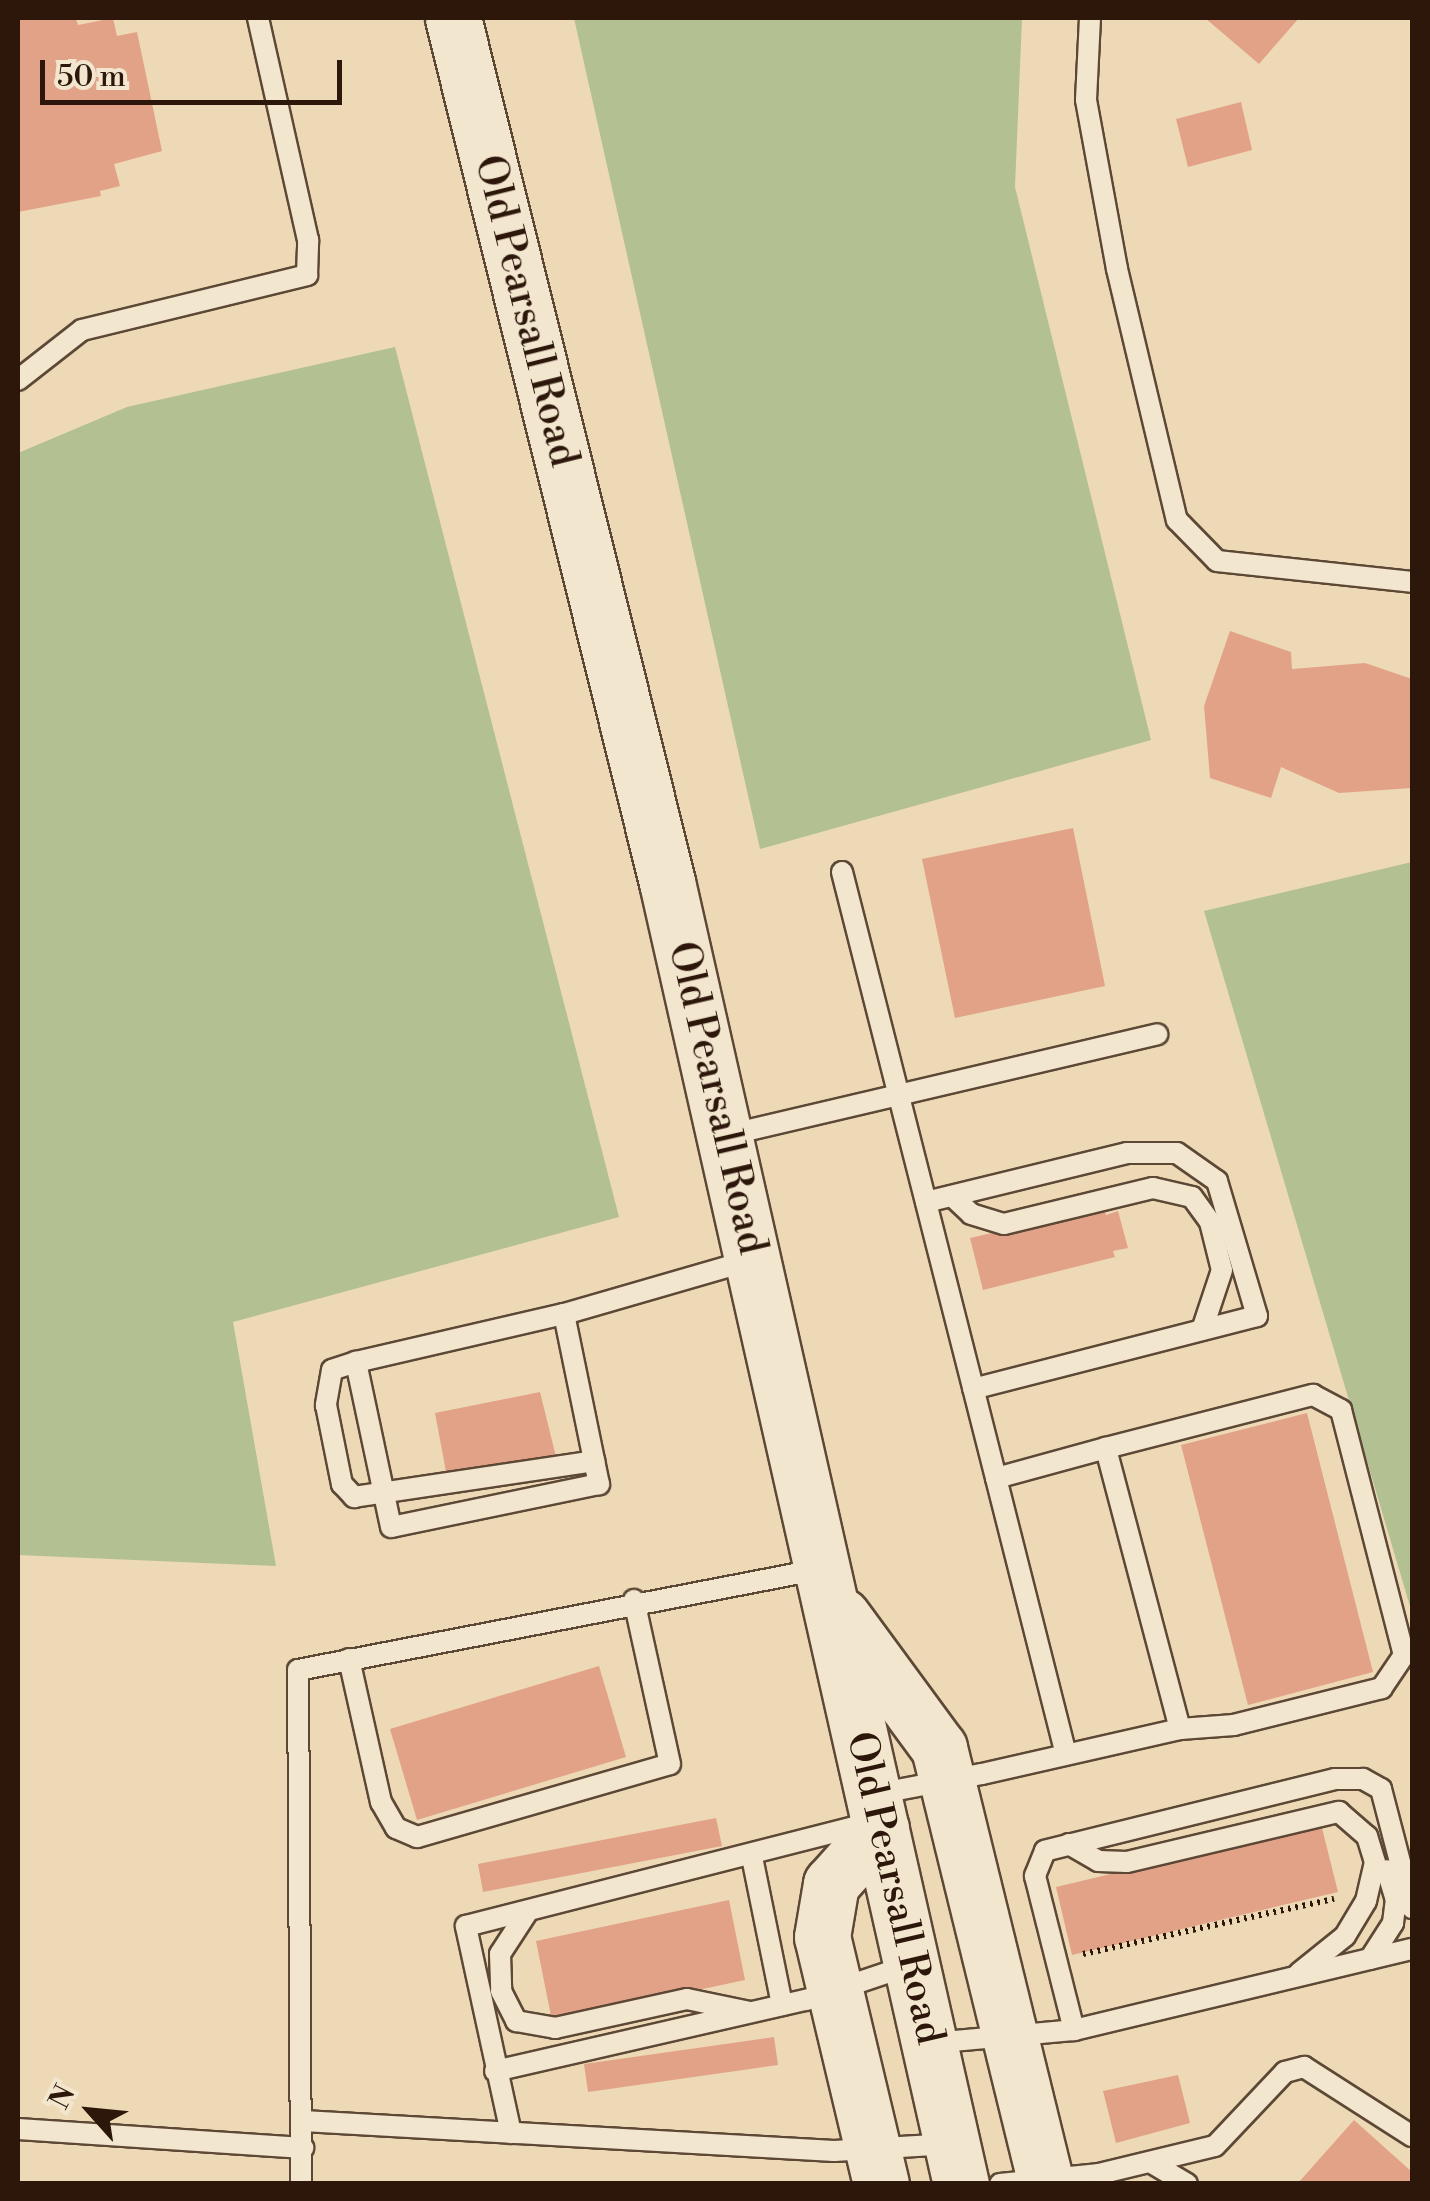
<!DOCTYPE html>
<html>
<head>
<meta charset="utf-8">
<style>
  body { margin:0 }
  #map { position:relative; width:1430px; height:2201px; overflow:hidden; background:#edd9b5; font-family:"Libre Bodoni",serif }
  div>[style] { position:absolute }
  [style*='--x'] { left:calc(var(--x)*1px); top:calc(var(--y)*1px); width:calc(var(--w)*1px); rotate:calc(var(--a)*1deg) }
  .green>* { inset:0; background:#b3c091 }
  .building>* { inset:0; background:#e2a288 }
  .path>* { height:6px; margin-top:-3px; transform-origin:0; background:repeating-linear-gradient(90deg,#2d170b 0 2.5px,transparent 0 7.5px) }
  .roads { filter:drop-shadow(2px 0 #5d4836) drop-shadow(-2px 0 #5d4836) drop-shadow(0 2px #5d4836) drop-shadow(0 -2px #5d4836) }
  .lane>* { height:20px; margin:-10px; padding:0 10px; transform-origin:10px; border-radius:10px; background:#f3e6cf }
  .secondary>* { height:55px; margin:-27.5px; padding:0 27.5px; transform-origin:27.5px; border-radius:27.5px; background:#f3e6cf }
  span { translate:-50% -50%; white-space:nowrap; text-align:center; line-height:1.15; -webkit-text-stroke:9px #f3e6cf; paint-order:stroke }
  .street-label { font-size:40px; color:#2d170b }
  .frame { position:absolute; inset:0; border:20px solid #2d170b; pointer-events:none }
  .north { position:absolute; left:40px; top:2061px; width:100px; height:100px; -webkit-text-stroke:8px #f3e6cf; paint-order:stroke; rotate:297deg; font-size:28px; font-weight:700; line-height:40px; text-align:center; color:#2d170b }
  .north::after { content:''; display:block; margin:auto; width:35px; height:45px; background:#2d170b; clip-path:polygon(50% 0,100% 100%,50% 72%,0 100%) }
  .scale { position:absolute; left:40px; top:60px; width:302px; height:45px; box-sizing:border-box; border:5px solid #2d170b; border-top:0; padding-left:12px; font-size:30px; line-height:35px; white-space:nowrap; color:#2d170b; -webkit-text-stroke:8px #f3e6cf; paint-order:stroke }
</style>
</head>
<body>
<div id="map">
  <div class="green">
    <i style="clip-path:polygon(574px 18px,1022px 18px,1015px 187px,1151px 740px,760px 849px)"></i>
    <i style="clip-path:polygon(395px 347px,619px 1217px,233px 1322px,276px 1566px,18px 1555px,18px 453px,127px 407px)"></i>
    <i style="clip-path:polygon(1412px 862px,1412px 1613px,1204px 911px)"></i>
  </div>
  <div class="building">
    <i style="clip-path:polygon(18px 18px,76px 18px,78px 25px,113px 18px,117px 36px,137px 32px,162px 151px,114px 164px,120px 186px,100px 191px,101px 196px,18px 212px)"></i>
    <i style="clip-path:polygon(1205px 18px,1299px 18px,1259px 64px)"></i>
    <i style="clip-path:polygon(1241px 102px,1252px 150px,1188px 167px,1176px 119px)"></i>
    <i style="clip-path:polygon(1230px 631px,1291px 652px,1292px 669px,1365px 663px,1412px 679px,1412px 788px,1339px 793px,1281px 767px,1271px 798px,1210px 778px,1204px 706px)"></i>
    <i style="clip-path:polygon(1073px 828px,1105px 986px,955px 1018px,922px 859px)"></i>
    <i style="clip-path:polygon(1104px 1207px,1106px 1215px,1118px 1211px,1128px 1248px,1113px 1251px,1115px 1257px,983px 1290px,970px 1238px)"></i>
    <i style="clip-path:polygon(540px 1392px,556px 1457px,447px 1477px,435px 1413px)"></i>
    <i style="clip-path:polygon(1307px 1413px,1373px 1672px,1248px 1705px,1181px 1445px)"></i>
    <i style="clip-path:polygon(599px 1666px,626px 1757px,417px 1820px,390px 1729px)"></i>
    <i style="clip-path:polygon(716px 1818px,722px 1846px,483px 1892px,478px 1864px)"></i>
    <i style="clip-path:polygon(1321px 1824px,1338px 1892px,1072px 1955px,1056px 1887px)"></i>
    <i style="clip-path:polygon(729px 1900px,745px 1980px,552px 2021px,536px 1941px)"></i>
    <i style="clip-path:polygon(774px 2037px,778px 2065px,588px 2092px,584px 2064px)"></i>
    <i style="clip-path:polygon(1178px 2075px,1190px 2123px,1116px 2143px,1103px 2091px)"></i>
    <i style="clip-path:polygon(1354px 2120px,1412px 2172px,1412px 2184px,1299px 2182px)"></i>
  </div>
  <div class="path">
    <i style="--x:1083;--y:1954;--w:257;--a:-12.4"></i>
  </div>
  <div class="roads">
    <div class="lane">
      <i style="--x:1090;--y:18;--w:82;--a:92.8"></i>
      <i style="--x:1086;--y:100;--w:172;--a:79.6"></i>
      <i style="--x:1117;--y:269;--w:258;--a:76.6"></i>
      <i style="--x:1177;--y:520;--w:57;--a:45.7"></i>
      <i style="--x:1217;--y:561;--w:196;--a:6.1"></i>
      <i style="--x:18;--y:380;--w:81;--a:-38"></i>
      <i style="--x:82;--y:330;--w:232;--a:-13.7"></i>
      <i style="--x:307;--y:275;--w:35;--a:-88"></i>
      <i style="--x:308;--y:240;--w:228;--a:-102.7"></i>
      <i style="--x:842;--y:872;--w:625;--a:75.74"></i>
      <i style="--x:728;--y:1135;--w:441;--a:-13.2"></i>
      <i style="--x:952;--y:1196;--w:26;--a:43"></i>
      <i style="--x:971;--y:1214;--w:34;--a:17"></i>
      <i style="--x:1004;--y:1224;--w:153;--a:-13.6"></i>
      <i style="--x:1153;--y:1188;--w:40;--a:13"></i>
      <i style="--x:1192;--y:1197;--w:31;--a:54"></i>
      <i style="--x:1210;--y:1222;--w:49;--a:76"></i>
      <i style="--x:1222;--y:1270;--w:63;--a:108.4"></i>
      <i style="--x:926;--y:1202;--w:207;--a:-13.7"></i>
      <i style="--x:1127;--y:1153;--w:50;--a:0"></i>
      <i style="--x:1177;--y:1153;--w:49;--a:35"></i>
      <i style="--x:1217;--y:1181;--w:141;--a:73.5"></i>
      <i style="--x:1257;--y:1316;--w:293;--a:165.6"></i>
      <i style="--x:564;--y:1314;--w:174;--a:78.4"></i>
      <i style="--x:599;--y:1484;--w:212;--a:168.3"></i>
      <i style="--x:391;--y:1527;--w:169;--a:-102"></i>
      <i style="--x:356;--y:1362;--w:213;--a:-13"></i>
      <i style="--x:564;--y:1314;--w:195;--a:-16.1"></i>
      <i style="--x:356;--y:1362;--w:25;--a:162"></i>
      <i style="--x:332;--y:1370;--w:36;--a:100"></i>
      <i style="--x:326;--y:1405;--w:81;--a:78.6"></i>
      <i style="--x:342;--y:1484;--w:18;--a:47"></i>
      <i style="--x:354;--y:1497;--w:243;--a:-8.5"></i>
      <i style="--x:1106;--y:1448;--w:214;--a:-14.4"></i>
      <i style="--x:1313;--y:1395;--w:32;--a:28"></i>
      <i style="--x:1341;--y:1410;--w:253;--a:75.6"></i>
      <i style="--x:1404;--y:1655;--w:40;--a:124"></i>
      <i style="--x:1382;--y:1688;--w:153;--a:166"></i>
      <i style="--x:1234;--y:1725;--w:54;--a:175.8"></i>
      <i style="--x:349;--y:1659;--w:147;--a:77.4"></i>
      <i style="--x:381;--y:1802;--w:30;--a:60"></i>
      <i style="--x:396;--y:1828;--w:23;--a:23"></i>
      <i style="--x:417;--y:1837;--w:263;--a:-16.1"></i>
      <i style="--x:670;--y:1764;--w:168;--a:-102.4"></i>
      <i style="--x:876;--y:1794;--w:108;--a:-10.7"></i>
      <i style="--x:982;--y:1774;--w:203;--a:-12.8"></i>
      <i style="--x:1180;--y:1729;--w:291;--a:-104.8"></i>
      <i style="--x:1106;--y:1448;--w:114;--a:164.7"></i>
      <i style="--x:996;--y:1478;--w:285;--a:75.8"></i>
      <i style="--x:1069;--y:1844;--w:34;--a:30"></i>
      <i style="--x:1098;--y:1861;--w:29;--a:2"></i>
      <i style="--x:1127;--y:1862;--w:218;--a:-13.3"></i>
      <i style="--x:1339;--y:1812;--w:37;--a:41"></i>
      <i style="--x:1367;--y:1836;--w:27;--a:73"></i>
      <i style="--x:1375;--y:1862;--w:40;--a:103"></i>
      <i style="--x:1366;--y:1901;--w:41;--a:121"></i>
      <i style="--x:1345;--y:1936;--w:59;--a:141.2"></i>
      <i style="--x:752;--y:1857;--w:151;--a:78.5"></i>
      <i style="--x:1412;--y:1908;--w:123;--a:-104.6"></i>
      <i style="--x:1381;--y:1789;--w:21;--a:-151"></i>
      <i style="--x:1363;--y:1779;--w:28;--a:180"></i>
      <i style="--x:1335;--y:1779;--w:299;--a:166.1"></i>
      <i style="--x:1045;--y:1851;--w:27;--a:112"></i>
      <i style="--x:1035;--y:1876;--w:159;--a:75.8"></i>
      <i style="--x:1074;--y:2030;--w:348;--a:-13.5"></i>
      <i style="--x:528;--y:1911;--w:51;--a:123.1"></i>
      <i style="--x:500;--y:1954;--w:37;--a:88"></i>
      <i style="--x:501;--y:1991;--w:34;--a:63"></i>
      <i style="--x:516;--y:2021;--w:40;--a:10"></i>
      <i style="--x:555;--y:2028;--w:135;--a:-12.4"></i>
      <i style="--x:687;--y:1999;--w:63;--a:11.8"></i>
      <i style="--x:1370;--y:1959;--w:43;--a:-57.4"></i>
      <i style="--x:1393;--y:1923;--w:23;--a:-83"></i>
      <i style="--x:1396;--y:1900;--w:31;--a:-107"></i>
      <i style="--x:932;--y:2043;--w:143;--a:-5.2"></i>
      <i style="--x:495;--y:2071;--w:319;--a:-12.9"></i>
      <i style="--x:806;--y:2000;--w:110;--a:-18.6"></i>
      <i style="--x:303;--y:2121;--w:532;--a:3.23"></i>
      <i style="--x:834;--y:2151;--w:116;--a:-3.5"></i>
      <i style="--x:18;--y:2129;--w:286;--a:3.8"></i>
      <i style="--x:511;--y:2133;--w:212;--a:-102.3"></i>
      <i style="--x:466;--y:1926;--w:410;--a:-14.3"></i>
      <i style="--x:1150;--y:2162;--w:43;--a:30.7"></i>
      <i style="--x:301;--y:2184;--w:514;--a:-90.33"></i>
      <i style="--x:298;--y:1670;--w:533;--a:-10.93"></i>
      <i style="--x:1000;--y:2184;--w:100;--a:-5.8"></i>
      <i style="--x:1099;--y:2174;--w:119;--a:-13.6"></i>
      <i style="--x:1215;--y:2146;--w:102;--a:-46.6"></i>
      <i style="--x:1285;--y:2072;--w:20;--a:-15"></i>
      <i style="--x:1304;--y:2067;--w:128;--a:32.6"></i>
    </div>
    <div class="secondary">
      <i style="--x:453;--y:18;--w:890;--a:76.09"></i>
      <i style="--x:667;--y:882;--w:1335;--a:77.28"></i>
      <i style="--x:842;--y:1616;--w:164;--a:53.7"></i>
      <i style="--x:939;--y:1748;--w:449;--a:76.2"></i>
      <i style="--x:881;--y:2184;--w:254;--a:-103.4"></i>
      <i style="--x:822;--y:1937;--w:54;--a:-80.4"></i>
      <i style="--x:831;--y:1884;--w:75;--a:-48.2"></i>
    </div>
  </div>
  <div class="street-label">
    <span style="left:526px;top:311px;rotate:76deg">Old Pearsall Road</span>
    <span style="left:717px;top:1098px;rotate:77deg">Old Pearsall Road</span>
    <span style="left:895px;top:1888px;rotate:77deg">Old Pearsall Road</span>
  </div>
  <div class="frame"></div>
  <div class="north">N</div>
  <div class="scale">50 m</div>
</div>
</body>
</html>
